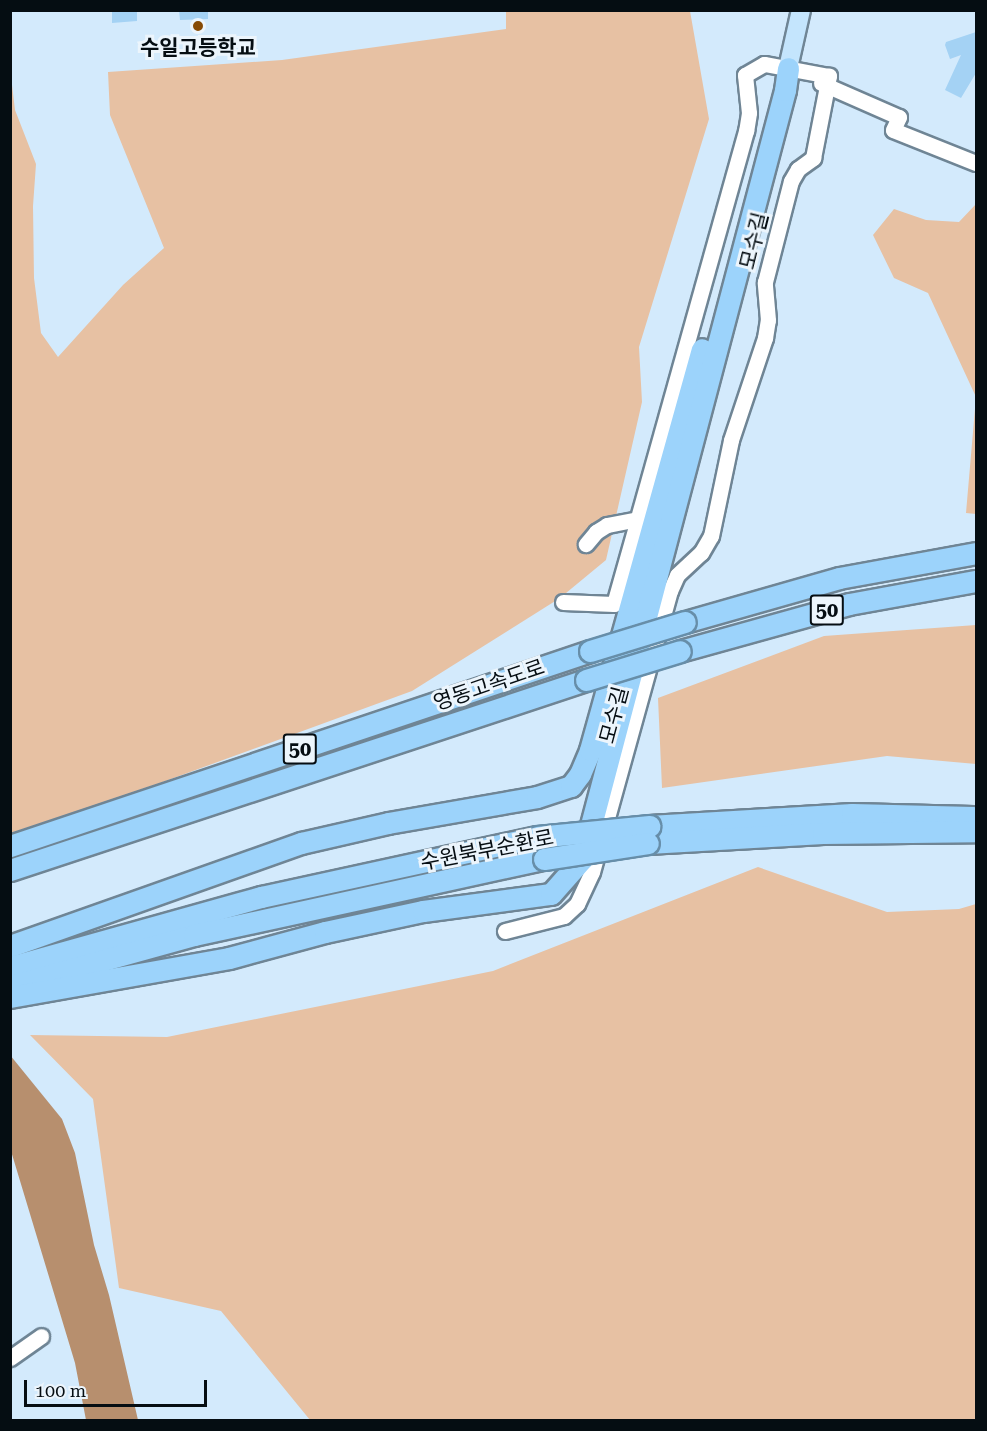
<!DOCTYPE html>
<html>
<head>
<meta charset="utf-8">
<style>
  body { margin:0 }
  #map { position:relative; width:987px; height:1431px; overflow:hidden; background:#d3eafc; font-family:"Roboto Serif","Noto Sans KR",serif }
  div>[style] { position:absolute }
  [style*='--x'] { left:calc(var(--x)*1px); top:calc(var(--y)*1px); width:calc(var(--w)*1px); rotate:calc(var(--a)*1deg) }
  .green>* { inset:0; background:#e7c1a3 }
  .water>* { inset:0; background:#b78f6e }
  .building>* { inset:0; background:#a4d2f4 }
  .roads { filter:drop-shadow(2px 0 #6f8595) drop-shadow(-2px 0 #6f8595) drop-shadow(0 2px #6f8595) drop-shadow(0 -2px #6f8595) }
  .minor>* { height:15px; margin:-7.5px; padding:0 7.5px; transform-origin:7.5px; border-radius:7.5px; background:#fff }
  .major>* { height:18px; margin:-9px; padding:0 9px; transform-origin:9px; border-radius:9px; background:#c4e5fd }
  .highway>* { height:21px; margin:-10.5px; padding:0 10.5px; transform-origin:10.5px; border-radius:10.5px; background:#9cd3fb }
  .bridges { filter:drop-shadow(2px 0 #678ea9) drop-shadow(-2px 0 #678ea9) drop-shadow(0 2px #678ea9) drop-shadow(0 -2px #678ea9) }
  .highway-bridge>* { height:21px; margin:-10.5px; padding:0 10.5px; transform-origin:10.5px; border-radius:10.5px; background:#9cd3fb }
  .dots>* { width:16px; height:16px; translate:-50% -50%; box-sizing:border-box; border:3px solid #ecf5fc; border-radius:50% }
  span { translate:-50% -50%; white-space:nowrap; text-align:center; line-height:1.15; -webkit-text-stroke:6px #ecf5fc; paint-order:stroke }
  .shield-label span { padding:2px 4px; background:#ecf5fc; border:2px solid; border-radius:4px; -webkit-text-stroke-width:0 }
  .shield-label { font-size:20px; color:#050d12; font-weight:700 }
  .poi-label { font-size:21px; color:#050d12; font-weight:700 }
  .street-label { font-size:21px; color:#050d12 }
  .frame { position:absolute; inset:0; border:12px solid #050d12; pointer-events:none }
  .scale { position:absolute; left:24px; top:1380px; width:183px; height:27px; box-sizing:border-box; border:3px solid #050d12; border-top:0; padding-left:8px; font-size:18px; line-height:21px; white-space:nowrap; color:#050d12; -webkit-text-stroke:4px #ecf5fc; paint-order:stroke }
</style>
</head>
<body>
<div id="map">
  <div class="green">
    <i style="clip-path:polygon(506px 11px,690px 11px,709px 119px,639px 347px,642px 402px,606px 560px,560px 598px,412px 691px,160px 783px,11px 833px,10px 68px,15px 110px,36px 164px,33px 206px,34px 278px,41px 333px,58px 357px,123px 285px,164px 248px,110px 115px,108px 72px,282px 60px,506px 29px)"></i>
    <i style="clip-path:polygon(976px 204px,976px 514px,966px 513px,976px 397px,928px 293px,894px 278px,873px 235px,894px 209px,926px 220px,959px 222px)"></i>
    <i style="clip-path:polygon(976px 625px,976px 764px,887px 756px,662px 788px,658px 698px,824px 636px)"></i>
    <i style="clip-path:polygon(758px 867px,887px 912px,959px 909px,976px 904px,976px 1420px,310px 1420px,221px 1311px,119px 1288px,93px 1099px,30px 1035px,167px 1037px,493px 971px)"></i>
  </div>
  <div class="water">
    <i style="clip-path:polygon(10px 1055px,62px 1119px,75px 1153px,94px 1245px,109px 1295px,138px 1420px,86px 1420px,75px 1363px,11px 1151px)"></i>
  </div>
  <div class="building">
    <i style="clip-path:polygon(112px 10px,137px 10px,137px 21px,112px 23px)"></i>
    <i style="clip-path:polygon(179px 10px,208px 10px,208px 19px,180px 20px)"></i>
    <i style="clip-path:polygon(976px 32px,976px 73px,961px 98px,945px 90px,961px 55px,950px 59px,945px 45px,946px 42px)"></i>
  </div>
  <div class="roads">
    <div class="minor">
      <i style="--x:821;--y:83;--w:85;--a:23.6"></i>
      <i style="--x:899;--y:117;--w:14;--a:115"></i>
      <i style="--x:893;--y:130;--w:89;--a:21.7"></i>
      <i style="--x:563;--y:602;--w:51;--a:2.2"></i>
      <i style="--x:614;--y:604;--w:88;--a:-74.2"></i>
      <i style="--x:505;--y:931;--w:61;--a:-14.3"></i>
      <i style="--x:564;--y:916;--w:18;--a:-43"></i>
      <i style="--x:577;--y:904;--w:35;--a:-65"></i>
      <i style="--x:592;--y:872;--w:292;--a:-74.5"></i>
      <i style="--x:670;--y:591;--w:17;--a:-66"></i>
      <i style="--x:677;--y:575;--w:33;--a:-43"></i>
      <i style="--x:701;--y:553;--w:20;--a:-60"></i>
      <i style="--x:711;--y:536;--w:98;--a:-78.2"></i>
      <i style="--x:731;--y:440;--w:108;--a:-71.6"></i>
      <i style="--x:765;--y:338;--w:18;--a:-81"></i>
      <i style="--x:768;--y:320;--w:38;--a:-95"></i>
      <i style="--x:765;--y:282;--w:104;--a:-75.6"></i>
      <i style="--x:791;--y:181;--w:14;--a:-60"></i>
      <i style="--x:798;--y:169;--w:19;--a:-36"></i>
      <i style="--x:813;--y:158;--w:84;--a:-79"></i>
      <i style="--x:829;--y:76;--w:66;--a:-169.5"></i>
      <i style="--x:764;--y:64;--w:22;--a:150"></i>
      <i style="--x:745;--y:75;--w:38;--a:84"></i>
      <i style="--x:749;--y:113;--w:18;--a:99"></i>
      <i style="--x:746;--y:131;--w:403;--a:105.6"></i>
      <i style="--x:638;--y:519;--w:32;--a:169"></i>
      <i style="--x:607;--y:525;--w:13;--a:148"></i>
      <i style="--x:596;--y:532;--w:16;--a:130"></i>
      <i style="--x:10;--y:1358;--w:38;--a:-35"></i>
    </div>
    <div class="major">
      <i style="--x:788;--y:68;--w:59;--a:-77.4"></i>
    </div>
    <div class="highway">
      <i style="--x:685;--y:622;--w:160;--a:-15.9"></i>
      <i style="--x:839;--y:578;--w:139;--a:-10.3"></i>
      <i style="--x:680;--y:651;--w:175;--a:-15.5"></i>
      <i style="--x:849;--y:604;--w:129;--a:-10.3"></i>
      <i style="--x:649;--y:826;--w:203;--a:-3.4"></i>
      <i style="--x:852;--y:814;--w:121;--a:1.4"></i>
      <i style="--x:648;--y:843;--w:175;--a:-3.3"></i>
      <i style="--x:823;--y:833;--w:153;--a:-0.7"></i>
      <i style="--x:10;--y:846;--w:612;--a:-18.58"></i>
      <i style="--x:10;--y:870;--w:607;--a:-18.26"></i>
      <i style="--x:10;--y:946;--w:309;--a:-19.5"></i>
      <i style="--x:301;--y:843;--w:89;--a:-12.9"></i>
      <i style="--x:388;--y:823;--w:151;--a:-9.9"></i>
      <i style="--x:537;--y:797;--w:36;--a:-18"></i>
      <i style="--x:571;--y:786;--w:15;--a:-53"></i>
      <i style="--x:580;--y:774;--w:26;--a:-67"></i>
      <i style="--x:590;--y:750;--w:416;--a:-74.4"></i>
      <i style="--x:10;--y:967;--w:261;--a:-15.6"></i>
      <i style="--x:261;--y:897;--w:282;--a:-12.3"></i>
      <i style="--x:17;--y:984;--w:184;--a:-15.5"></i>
      <i style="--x:194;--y:935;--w:358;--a:-12.3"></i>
      <i style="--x:10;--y:997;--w:222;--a:-10.1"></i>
      <i style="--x:229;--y:958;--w:99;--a:-15.2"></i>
      <i style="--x:325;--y:932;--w:100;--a:-12.1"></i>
      <i style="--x:423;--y:911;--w:129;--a:-7.6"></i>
      <i style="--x:551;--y:894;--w:47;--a:-48.5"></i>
      <i style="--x:582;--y:859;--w:795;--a:-75.21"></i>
      <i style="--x:785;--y:90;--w:22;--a:-82"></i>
    </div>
  </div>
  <div class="bridges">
    <div class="highway-bridge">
      <i style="--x:590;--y:651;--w:99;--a:-17"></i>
      <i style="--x:586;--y:680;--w:98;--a:-17.1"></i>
      <i style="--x:537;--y:837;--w:113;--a:-5.6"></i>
      <i style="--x:544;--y:859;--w:105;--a:-8.7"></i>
    </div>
  </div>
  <div class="dots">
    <i style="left:198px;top:26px;background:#864a04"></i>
  </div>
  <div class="shield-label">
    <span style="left:827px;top:610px">50</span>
    <span style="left:300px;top:749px">50</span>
  </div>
  <div class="poi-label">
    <span style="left:198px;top:48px">수일고등학교</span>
  </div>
  <div class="street-label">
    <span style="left:754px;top:241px;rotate:-76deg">모수길</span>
    <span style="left:489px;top:685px;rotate:-19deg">영동고속도로</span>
    <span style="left:614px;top:715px;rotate:-75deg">모수길</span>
    <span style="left:487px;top:850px;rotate:-11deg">수원북부순환로</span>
  </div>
  <div class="frame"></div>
  <div class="scale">100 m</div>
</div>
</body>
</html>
